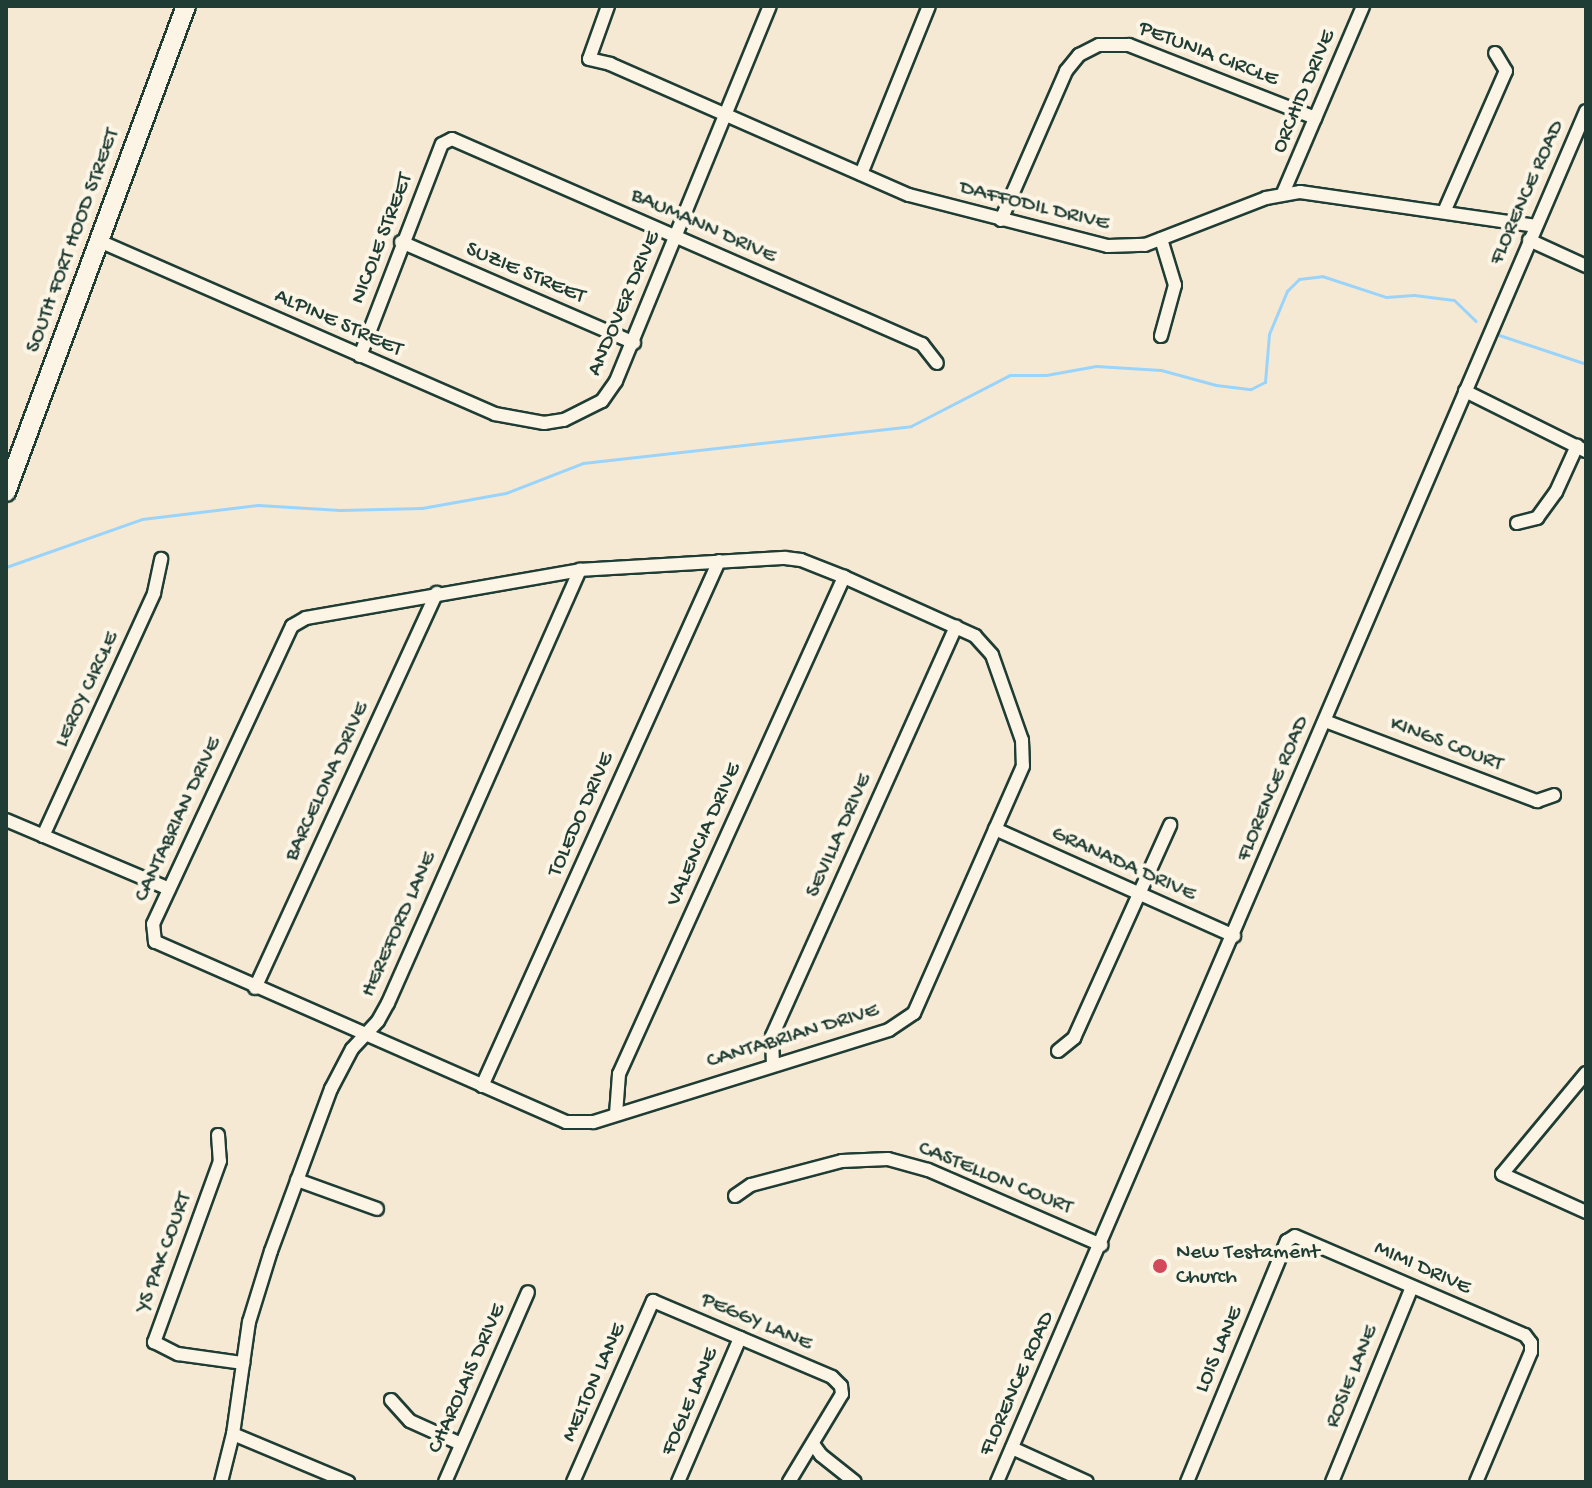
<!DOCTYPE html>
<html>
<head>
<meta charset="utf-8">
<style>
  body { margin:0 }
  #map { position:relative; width:1592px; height:1488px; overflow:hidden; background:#f6e9d4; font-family:"Gochi Hand",sans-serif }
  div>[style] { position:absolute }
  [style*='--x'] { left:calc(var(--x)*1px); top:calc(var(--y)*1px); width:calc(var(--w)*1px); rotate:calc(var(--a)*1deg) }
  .stream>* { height:3px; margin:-1.5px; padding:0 1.5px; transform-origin:1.5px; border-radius:1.5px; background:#9ad4fa }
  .roads { filter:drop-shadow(2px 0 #1f3d34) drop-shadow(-2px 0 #1f3d34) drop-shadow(0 2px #1f3d34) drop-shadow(0 -2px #1f3d34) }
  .minor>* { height:12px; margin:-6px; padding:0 6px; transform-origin:6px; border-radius:6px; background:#fcf5e5 }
  .highway>* { height:18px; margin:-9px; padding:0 9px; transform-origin:9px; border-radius:9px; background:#fcf5e5 }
  .dots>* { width:22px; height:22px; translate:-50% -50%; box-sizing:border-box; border:4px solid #fcf5e5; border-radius:50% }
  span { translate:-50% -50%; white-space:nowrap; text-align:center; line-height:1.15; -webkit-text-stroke:8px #fcf5e5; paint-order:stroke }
  .street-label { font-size:22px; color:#1f3d34 }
  .poi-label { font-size:22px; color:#1f3d34 }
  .left { translate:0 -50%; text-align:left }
  .frame { position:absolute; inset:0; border:8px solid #1f3d34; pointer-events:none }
</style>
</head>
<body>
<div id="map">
  <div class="stream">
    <i style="--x:1499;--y:335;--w:92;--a:18.4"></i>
    <i style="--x:6;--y:567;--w:144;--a:-19.4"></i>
    <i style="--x:142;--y:519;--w:117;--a:-6.9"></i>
    <i style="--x:258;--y:505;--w:82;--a:3.5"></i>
    <i style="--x:340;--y:510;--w:82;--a:-1.4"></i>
    <i style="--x:422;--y:508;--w:85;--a:-10.1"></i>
    <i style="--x:506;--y:493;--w:83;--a:-21.3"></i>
    <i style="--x:583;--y:463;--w:330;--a:-6.4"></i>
    <i style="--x:911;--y:426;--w:111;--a:-27.3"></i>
    <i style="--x:1010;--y:375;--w:36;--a:0"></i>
    <i style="--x:1046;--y:375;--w:51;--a:-10.2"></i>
    <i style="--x:1096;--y:366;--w:65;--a:3.5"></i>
    <i style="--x:1161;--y:370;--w:57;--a:15.3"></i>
    <i style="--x:1216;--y:385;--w:35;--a:7"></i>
    <i style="--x:1251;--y:389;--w:16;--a:-27"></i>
    <i style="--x:1265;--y:382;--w:48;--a:-85.2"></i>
    <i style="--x:1269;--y:334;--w:47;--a:-67.3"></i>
    <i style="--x:1287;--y:291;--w:17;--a:-45"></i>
    <i style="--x:1299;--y:279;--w:23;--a:-7"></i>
    <i style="--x:1322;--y:276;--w:67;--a:18.2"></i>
    <i style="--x:1386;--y:297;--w:28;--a:-4"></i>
    <i style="--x:1414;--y:295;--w:40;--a:7.1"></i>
    <i style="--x:1454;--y:300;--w:30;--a:44"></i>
  </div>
  <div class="roads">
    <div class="minor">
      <i style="--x:608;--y:6;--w:56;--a:109.7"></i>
      <i style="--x:589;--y:59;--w:22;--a:13"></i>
      <i style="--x:610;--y:64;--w:326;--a:23.7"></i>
      <i style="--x:909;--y:195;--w:205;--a:14.4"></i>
      <i style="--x:1108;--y:246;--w:37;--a:-2"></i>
      <i style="--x:1145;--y:245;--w:130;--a:-21.2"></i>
      <i style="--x:1266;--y:198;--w:35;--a:-10"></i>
      <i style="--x:1300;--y:192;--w:237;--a:8.2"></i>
      <i style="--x:861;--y:174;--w:181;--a:-68"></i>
      <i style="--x:1283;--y:193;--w:203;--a:-66.8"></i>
      <i style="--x:1444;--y:212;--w:154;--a:-66.3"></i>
      <i style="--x:1506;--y:71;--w:21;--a:-121"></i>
      <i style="--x:1001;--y:220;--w:163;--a:-66.4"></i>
      <i style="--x:1066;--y:71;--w:21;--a:-51"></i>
      <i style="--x:1079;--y:55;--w:22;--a:-27"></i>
      <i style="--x:1099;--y:45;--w:30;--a:0"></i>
      <i style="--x:1129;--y:45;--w:200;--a:21.4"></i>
      <i style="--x:1161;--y:239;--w:48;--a:73.1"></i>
      <i style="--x:1175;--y:285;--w:53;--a:105.4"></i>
      <i style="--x:1529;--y:240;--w:63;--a:24.5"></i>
      <i style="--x:99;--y:241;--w:432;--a:23.6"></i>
      <i style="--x:495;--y:414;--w:50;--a:10.4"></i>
      <i style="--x:544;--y:423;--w:20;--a:-9"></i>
      <i style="--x:564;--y:420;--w:42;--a:-26.6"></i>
      <i style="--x:602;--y:401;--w:24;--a:-55"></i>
      <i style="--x:616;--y:381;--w:405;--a:-67.7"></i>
      <i style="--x:401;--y:242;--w:254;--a:23.4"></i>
      <i style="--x:360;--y:356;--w:227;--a:-68.9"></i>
      <i style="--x:442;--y:144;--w:11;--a:-27"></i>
      <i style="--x:452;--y:139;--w:513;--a:23.57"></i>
      <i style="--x:922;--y:344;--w:24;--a:52"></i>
      <i style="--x:1465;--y:391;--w:135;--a:26.4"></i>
      <i style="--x:1517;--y:523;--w:21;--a:-14"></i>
      <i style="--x:1537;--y:518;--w:32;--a:-54"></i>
      <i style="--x:1556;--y:492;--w:51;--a:-65.5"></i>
      <i style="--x:785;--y:558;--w:16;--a:7"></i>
      <i style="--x:801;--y:560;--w:46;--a:21.6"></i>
      <i style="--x:844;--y:577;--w:144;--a:24.2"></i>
      <i style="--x:975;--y:636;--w:25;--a:48"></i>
      <i style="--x:992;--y:655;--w:90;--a:70.6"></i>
      <i style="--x:1022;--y:740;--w:26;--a:88"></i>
      <i style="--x:1023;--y:766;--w:270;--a:113.8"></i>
      <i style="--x:914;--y:1013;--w:30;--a:146"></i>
      <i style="--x:889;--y:1030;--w:310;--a:162.7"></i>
      <i style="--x:593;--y:1122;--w:27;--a:180"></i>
      <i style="--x:566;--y:1122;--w:449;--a:-156.3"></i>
      <i style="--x:155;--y:942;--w:18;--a:-96"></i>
      <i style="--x:153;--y:924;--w:329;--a:-65"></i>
      <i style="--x:292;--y:626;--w:16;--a:-30"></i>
      <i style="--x:306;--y:618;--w:278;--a:-9.9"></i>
      <i style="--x:580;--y:570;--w:205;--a:-3.4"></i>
      <i style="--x:1325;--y:721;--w:227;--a:20.7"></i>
      <i style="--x:1537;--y:801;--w:18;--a:-19"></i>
      <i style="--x:6;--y:820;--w:177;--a:22.9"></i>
      <i style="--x:995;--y:829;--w:262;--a:24.1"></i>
      <i style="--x:43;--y:836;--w:267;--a:-65.4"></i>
      <i style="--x:154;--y:593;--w:35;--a:-78"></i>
      <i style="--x:255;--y:988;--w:435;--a:-65.3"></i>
      <i style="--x:1058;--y:1051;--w:21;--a:-39"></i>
      <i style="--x:1074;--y:1038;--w:234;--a:-65.7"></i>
      <i style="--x:773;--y:1065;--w:29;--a:-92"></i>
      <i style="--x:772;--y:1036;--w:449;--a:-65.8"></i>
      <i style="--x:1586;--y:1073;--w:131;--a:129.7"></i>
      <i style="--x:1502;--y:1174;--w:92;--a:24.3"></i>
      <i style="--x:482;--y:1086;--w:576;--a:-65.7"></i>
      <i style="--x:616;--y:1114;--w:40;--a:-85.7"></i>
      <i style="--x:619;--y:1074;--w:546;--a:-65.64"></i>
      <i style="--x:218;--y:1135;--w:26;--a:86"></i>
      <i style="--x:220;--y:1161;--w:193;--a:110"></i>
      <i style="--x:154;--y:1342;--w:27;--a:27"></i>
      <i style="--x:178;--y:1354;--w:66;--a:7.9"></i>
      <i style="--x:297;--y:1180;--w:85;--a:19.9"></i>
      <i style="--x:735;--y:1196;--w:19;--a:-35"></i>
      <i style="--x:751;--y:1185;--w:94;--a:-14.8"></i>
      <i style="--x:842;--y:1161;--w:46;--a:-2.5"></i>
      <i style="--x:888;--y:1159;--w:41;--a:15.4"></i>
      <i style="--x:928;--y:1170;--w:189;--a:23.4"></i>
      <i style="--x:391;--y:1400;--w:28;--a:48"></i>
      <i style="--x:410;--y:1421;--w:56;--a:24.3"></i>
      <i style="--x:233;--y:1434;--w:125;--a:22.7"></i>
      <i style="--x:813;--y:1444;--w:14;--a:54"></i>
      <i style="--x:821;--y:1455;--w:43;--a:38.5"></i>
      <i style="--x:1012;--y:1448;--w:82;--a:24.4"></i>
      <i style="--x:221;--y:1482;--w:49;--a:-76"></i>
      <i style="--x:233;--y:1434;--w:113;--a:-81.9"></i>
      <i style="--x:249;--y:1322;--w:74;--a:-72.8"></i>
      <i style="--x:271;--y:1251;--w:173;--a:-69.7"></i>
      <i style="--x:331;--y:1089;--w:45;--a:-62.3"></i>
      <i style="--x:352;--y:1049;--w:38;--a:-47"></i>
      <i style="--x:378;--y:1021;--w:21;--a:-61"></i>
      <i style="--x:388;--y:1003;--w:474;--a:-66.1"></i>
      <i style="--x:445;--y:1482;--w:207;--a:-66.4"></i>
      <i style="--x:573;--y:1482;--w:198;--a:-66.2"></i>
      <i style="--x:653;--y:1301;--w:194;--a:23"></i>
      <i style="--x:832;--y:1377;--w:13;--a:45"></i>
      <i style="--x:841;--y:1386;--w:8;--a:83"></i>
      <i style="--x:842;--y:1394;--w:103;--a:121.1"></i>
      <i style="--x:678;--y:1482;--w:157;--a:-66.7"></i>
      <i style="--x:997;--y:1482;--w:1492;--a:-66.75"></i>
      <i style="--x:1187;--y:1482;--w:261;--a:-67.5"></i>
      <i style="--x:1287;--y:1241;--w:9;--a:-32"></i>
      <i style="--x:1295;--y:1236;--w:250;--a:23.3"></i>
      <i style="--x:1525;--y:1335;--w:10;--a:53"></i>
      <i style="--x:1531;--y:1343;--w:9;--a:90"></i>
      <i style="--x:1531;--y:1352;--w:141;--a:112.9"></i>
      <i style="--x:1332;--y:1482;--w:211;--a:-67.7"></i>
    </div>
    <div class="highway">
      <i style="--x:6;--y:492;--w:518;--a:-69.68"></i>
    </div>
  </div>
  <div class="dots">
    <i style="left:1160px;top:1266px;background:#d1495b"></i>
  </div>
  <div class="street-label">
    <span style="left:1208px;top:55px;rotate:21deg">PETUNIA CIRCLE</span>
    <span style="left:1305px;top:92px;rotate:-67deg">ORCHID DRIVE</span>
    <span style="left:1528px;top:193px;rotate:-66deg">FLORENCE ROAD</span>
    <span style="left:1034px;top:207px;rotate:14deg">DAFFODIL DRIVE</span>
    <span style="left:703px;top:227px;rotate:24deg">BAUMANN DRIVE</span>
    <span style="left:383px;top:239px;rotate:-69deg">NICOLE STREET</span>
    <span style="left:74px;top:241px;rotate:-70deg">SOUTH FORT HOOD STREET</span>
    <span style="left:525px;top:274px;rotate:23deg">SUZIE STREET</span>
    <span style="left:625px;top:304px;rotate:-67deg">ANDOVER DRIVE</span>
    <span style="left:338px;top:324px;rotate:24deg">ALPINE STREET</span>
    <span style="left:88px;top:690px;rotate:-65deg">LEROY CIRCLE</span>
    <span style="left:1446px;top:745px;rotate:21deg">KINGS COURT</span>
    <span style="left:328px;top:782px;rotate:-65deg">BARCELONA DRIVE</span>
    <span style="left:1274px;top:789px;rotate:-67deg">FLORENCE ROAD</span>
    <span style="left:582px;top:815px;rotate:-66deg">TOLEDO DRIVE</span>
    <span style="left:179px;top:820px;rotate:-65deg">CANTABRIAN DRIVE</span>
    <span style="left:705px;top:835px;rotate:-66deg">VALENCIA DRIVE</span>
    <span style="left:840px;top:836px;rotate:-66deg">SEVILLA DRIVE</span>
    <span style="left:1123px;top:865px;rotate:24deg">GRANADA DRIVE</span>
    <span style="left:400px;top:925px;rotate:-66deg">HEREFORD LANE</span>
    <span style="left:793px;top:1037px;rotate:-17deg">CANTABRIAN DRIVE</span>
    <span style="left:995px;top:1179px;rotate:22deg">CASTELLON COURT</span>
    <span style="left:165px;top:1253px;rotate:-70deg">YS PAK COURT</span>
    <span style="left:1422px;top:1269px;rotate:24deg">MIMI DRIVE</span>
    <span style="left:756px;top:1323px;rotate:23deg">PEGGY LANE</span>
    <span style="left:1220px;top:1350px;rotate:-67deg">LOIS LANE</span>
    <span style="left:1353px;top:1377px;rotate:-68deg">ROSIE LANE</span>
    <span style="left:468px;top:1379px;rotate:-66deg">CHAROLAIS DRIVE</span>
    <span style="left:595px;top:1383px;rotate:-66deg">MELTON LANE</span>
    <span style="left:1018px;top:1384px;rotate:-66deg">FLORENCE ROAD</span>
    <span style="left:691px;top:1402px;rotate:-67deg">FOGLE LANE</span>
  </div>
  <div class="poi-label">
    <span class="left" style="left:1176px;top:1266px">New Testament<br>Church</span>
  </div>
  <div class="frame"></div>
</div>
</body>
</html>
